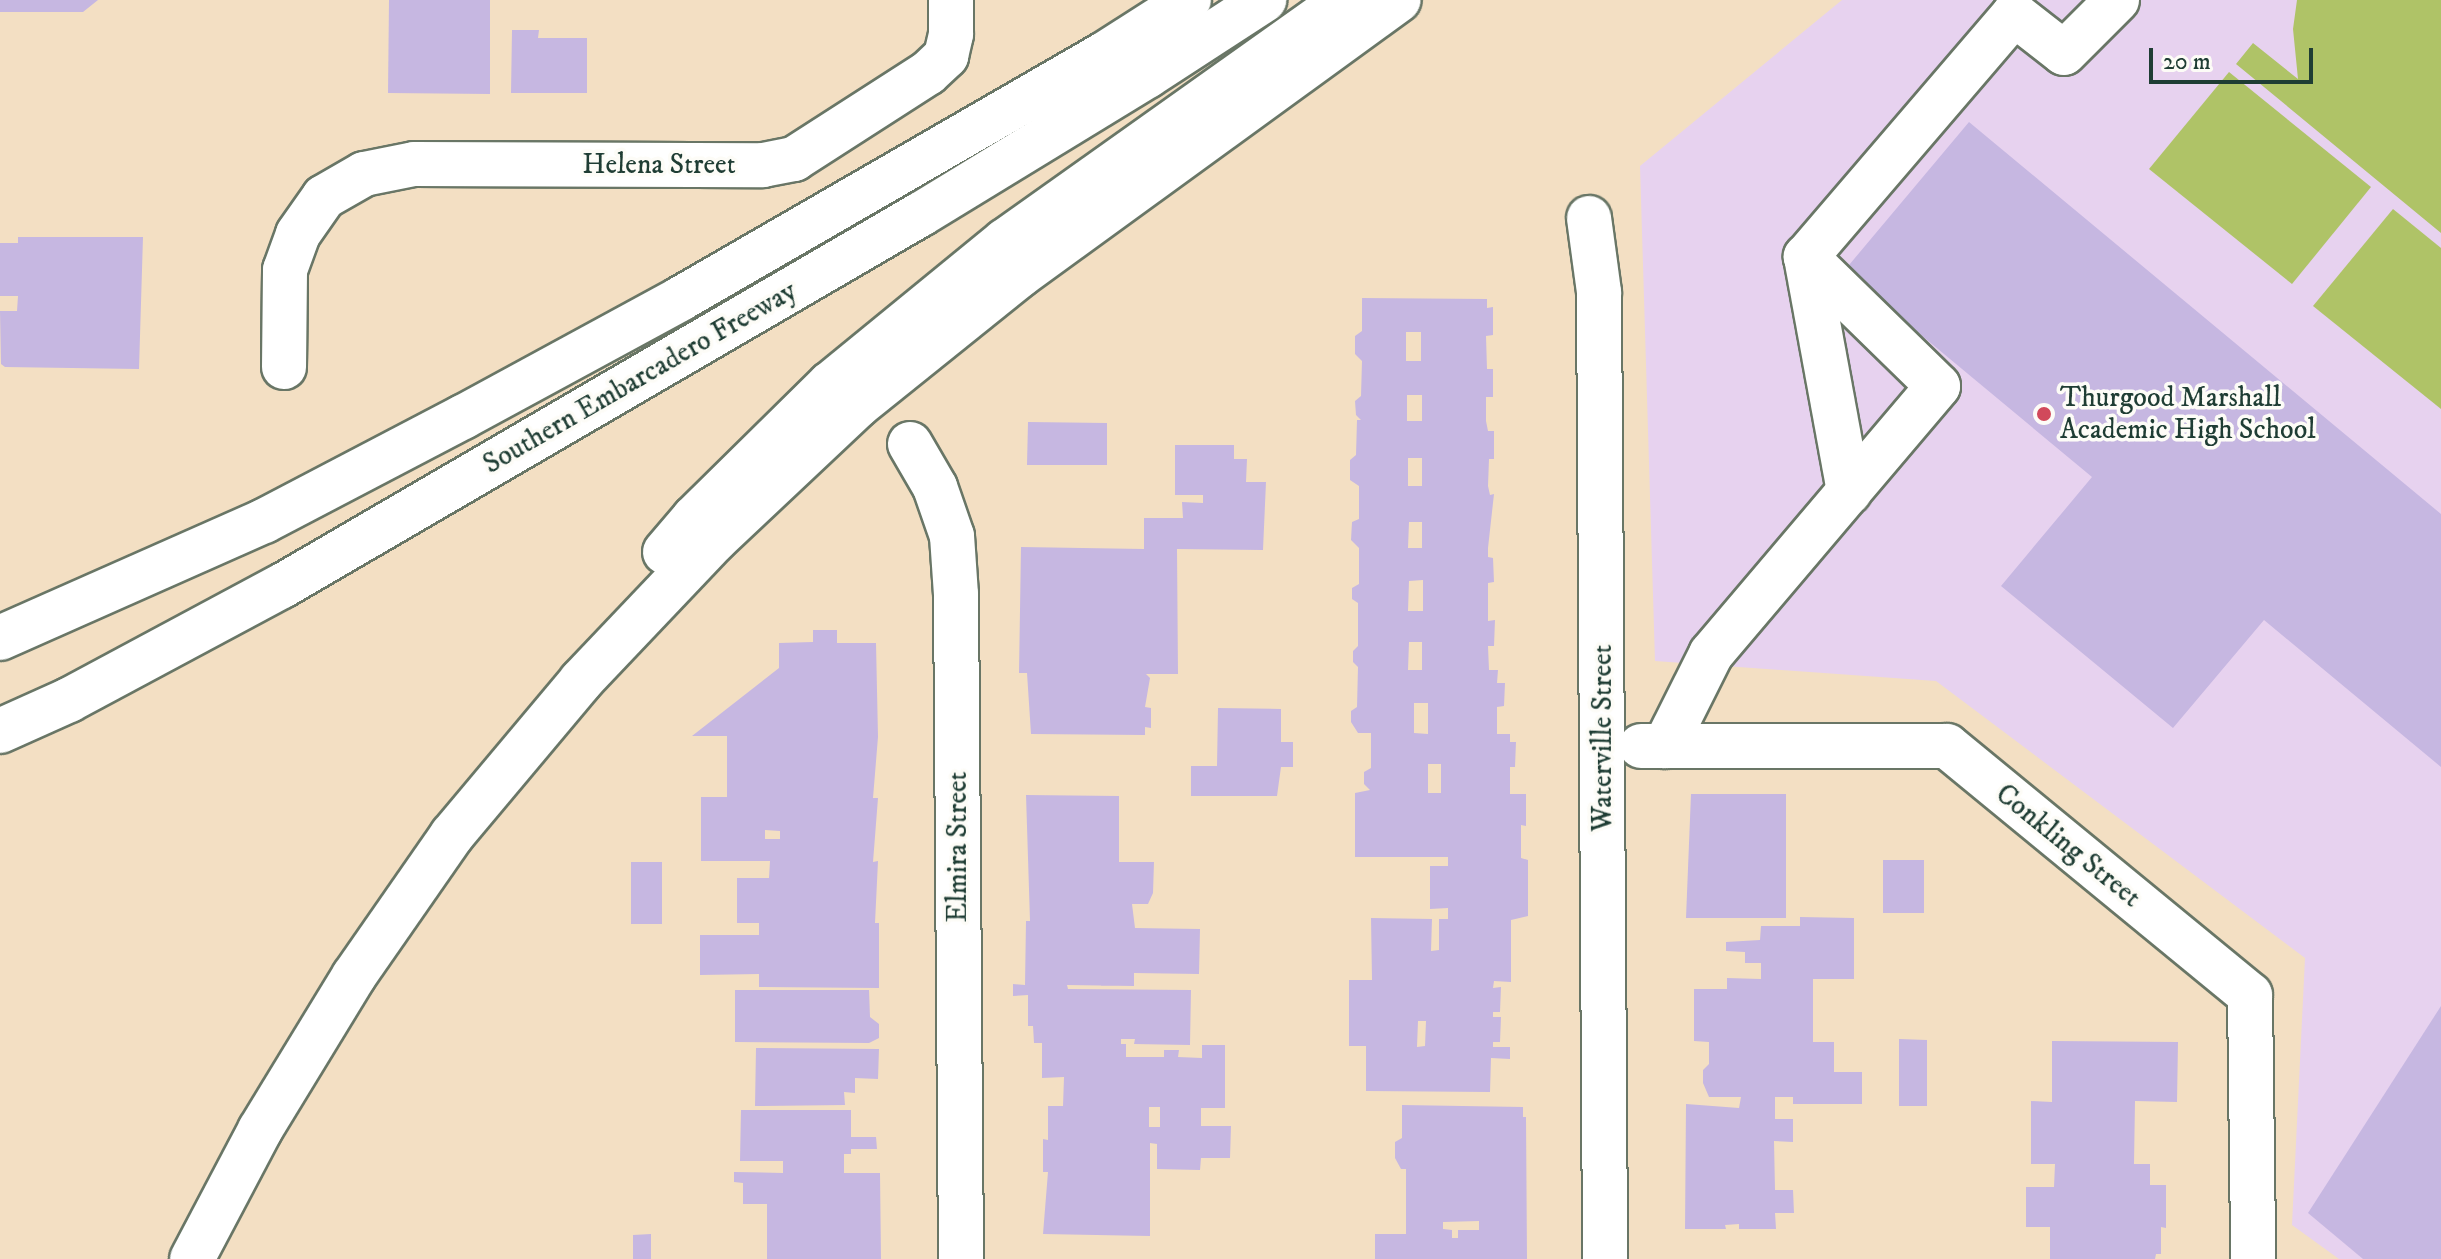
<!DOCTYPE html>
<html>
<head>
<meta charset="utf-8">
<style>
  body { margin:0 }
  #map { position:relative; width:2441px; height:1259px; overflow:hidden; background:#f3dfc3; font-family:"IM FELL DW Pica",serif }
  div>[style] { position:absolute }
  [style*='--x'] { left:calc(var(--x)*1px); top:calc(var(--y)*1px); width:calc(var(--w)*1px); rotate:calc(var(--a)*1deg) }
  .built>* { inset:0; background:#e7d2ef }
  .green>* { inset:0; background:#afc367 }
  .building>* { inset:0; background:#c6b7e1 }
  .roads { filter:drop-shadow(2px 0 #697666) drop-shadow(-2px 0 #697666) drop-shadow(0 2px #697666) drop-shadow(0 -2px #697666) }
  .minor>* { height:44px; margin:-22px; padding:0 22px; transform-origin:22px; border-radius:22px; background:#fff }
  .highway>* { height:44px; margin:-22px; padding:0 22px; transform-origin:22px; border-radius:22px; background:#fff }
  .dots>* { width:22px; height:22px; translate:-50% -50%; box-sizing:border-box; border:4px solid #fdfcf7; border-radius:50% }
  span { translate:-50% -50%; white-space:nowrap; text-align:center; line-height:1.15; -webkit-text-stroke:7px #fdfcf7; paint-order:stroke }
  .street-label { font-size:28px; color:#1f3d34 }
  .poi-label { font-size:28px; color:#1f3d34 }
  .left { translate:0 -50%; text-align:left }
  .scale { position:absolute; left:2149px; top:48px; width:164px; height:36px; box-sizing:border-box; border:4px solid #1f3d34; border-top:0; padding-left:10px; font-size:24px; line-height:28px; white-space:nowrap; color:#1f3d34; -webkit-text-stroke:6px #fdfcf7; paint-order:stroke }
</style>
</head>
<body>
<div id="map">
  <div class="built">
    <i style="clip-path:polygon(1842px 0,2441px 0,2441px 1259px,2339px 1259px,2292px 1225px,2305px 958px,1936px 681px,1655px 661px,1640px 166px)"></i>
  </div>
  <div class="green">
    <i style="clip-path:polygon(2297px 0,2441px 0,2441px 233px,2236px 64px,2253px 43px,2298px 79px,2293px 29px)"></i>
    <i style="clip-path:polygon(2229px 72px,2371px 187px,2292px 284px,2149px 169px)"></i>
    <i style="clip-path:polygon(2393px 209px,2441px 248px,2441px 409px,2313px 306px)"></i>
  </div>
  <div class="building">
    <i style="clip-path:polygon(0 0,98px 0,83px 12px,0 12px)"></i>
    <i style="clip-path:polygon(389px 0,490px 0,490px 94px,388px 93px)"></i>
    <i style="clip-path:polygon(512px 30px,539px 30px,538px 38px,587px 38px,587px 93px,511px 93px)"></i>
    <i style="clip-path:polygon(1969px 122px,2441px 514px,2441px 767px,2264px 620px,2173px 728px,2001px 586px,2092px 477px,1844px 271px)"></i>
    <i style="clip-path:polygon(18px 237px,143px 237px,139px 369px,5px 367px,1px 364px,0 311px,17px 311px,18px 296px,0 296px,0 243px,18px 243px)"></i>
    <i style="clip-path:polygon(evenodd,1362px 298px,1487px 299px,1487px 308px,1493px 307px,1493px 335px,1486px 336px,1487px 369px,1493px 369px,1493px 397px,1486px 397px,1486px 421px,1488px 431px,1494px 431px,1494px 459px,1489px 459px,1488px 486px,1490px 495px,1494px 494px,1488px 548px,1488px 557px,1493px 558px,1494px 582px,1488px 583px,1488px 621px,1495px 620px,1494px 646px,1488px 646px,1489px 670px,1498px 670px,1497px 683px,1505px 683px,1504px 706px,1497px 707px,1497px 734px,1510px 734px,1510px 742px,1516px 742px,1515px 767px,1510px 767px,1510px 794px,1526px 794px,1526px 826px,1521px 825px,1521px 858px,1528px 860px,1528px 916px,1511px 920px,1511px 982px,1494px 981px,1493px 988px,1501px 987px,1500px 1012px,1493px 1012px,1493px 1017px,1501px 1017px,1500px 1042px,1493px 1042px,1493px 1047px,1510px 1047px,1510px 1059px,1491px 1058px,1490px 1092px,1366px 1091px,1366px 1046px,1349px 1046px,1349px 980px,1372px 980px,1371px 918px,1432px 919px,1431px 951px,1439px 950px,1439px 919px,1448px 919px,1448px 908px,1430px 909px,1430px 866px,1448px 866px,1448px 857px,1355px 857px,1355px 793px,1370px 790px,1364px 784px,1364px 772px,1371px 768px,1371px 733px,1358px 733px,1351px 722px,1351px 711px,1357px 707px,1358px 667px,1353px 662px,1353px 651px,1358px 646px,1358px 603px,1352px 599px,1352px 588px,1359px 584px,1359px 548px,1351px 540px,1352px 522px,1359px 519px,1359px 486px,1350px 480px,1350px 460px,1356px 455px,1357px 420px,1361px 420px,1356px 415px,1355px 401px,1361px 396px,1362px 361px,1355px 354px,1355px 336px,1362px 331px,1362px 298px,1406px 332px,1421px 332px,1421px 361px,1406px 361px,1406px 332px,1362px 298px,1407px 395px,1422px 395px,1422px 421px,1407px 421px,1407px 395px,1362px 298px,1408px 458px,1422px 458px,1422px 486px,1408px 486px,1408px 458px,1362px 298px,1409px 522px,1422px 522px,1422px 548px,1408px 548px,1409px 522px,1362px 298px,1423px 580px,1423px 611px,1408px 611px,1409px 581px,1423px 580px,1362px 298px,1409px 642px,1422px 642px,1422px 670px,1408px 670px,1409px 642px,1362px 298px,1414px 703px,1428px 703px,1428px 734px,1414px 733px,1414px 703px,1362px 298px,1428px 764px,1441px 764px,1441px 793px,1428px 793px,1428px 764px,1362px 298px,1418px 1021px,1426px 1021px,1425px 1046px,1417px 1047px,1418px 1021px)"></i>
    <i style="clip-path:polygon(1028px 422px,1107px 423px,1107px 465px,1027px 465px)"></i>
    <i style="clip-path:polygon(1175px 445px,1234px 445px,1234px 459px,1247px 459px,1246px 482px,1266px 482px,1263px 550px,1177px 549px,1178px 674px,1146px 674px,1150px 678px,1145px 707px,1151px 708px,1151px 728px,1145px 727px,1145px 735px,1031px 734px,1027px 673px,1019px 673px,1021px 547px,1144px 549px,1144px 518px,1183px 518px,1182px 502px,1203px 503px,1203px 495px,1175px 495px)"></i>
    <i style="clip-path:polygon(evenodd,813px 630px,837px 630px,837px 643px,876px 643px,878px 737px,873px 798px,878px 798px,873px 862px,878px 861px,875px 923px,879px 923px,879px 988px,759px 987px,759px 974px,700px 975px,700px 935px,759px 935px,759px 923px,737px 923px,737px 878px,769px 878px,770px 861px,701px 861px,701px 797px,727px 797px,727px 736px,692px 736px,779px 668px,779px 643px,813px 642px,813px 630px,765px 830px,780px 831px,780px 839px,765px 839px,765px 830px)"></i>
    <i style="clip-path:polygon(1218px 708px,1281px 709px,1281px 742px,1293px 742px,1293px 767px,1281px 767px,1277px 796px,1191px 796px,1191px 766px,1217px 766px)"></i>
    <i style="clip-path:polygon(1691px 794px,1786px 794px,1786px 918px,1686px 918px)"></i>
    <i style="clip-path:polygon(evenodd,1026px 795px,1119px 796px,1119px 862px,1154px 862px,1153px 893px,1148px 904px,1132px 904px,1135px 928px,1200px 929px,1199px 974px,1134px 973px,1134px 986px,1067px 985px,1068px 989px,1191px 990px,1190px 1045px,1134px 1044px,1135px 1039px,1121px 1039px,1121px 1044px,1126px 1044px,1126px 1057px,1164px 1057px,1164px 1050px,1179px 1050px,1178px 1057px,1202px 1058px,1202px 1045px,1225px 1045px,1225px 1108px,1201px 1108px,1201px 1126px,1231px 1126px,1230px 1158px,1201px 1158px,1200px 1170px,1157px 1169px,1157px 1144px,1150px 1143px,1150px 1236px,1043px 1234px,1048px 1172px,1043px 1172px,1043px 1139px,1048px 1140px,1048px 1106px,1063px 1106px,1064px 1077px,1042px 1078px,1042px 1043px,1034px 1043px,1033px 1026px,1028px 1026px,1028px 995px,1013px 996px,1013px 984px,1025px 985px,1026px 921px,1030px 921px,1026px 795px,1149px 1107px,1160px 1107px,1160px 1127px,1149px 1127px,1149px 1107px)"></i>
    <i style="clip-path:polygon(1883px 860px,1924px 860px,1924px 913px,1883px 913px)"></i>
    <i style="clip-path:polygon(631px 862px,662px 862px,662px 924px,631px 924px)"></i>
    <i style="clip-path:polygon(1800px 917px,1854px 918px,1854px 979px,1813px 979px,1813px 1042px,1834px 1042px,1834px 1072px,1862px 1072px,1862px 1104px,1793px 1104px,1793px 1097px,1775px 1097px,1775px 1119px,1793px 1119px,1793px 1142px,1774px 1141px,1775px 1190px,1793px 1190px,1794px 1213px,1775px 1213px,1776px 1229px,1739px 1229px,1739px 1224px,1725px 1225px,1726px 1229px,1685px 1229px,1686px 1104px,1739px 1108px,1741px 1097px,1709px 1097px,1703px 1083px,1703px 1070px,1709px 1064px,1709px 1042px,1694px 1041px,1694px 989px,1727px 989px,1727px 978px,1761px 979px,1761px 963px,1745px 963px,1745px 952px,1726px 951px,1726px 942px,1760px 940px,1761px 926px,1800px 926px)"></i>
    <i style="clip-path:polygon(735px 990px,869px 990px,870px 1017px,879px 1024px,879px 1038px,869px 1043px,735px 1042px)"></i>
    <i style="clip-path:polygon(2441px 1006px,2441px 1259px,2363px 1259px,2308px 1213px)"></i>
    <i style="clip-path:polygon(1899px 1039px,1927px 1040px,1927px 1106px,1899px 1106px)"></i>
    <i style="clip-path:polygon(2052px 1041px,2178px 1042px,2177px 1102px,2135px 1101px,2134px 1164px,2150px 1164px,2150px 1185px,2166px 1185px,2166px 1228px,2161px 1227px,2161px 1254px,2156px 1254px,2155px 1259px,2050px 1259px,2050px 1227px,2026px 1227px,2026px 1187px,2054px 1187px,2055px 1164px,2031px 1164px,2031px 1101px,2052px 1102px)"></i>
    <i style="clip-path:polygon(756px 1048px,879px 1049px,878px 1079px,855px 1078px,855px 1093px,844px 1092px,845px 1105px,755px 1106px)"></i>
    <i style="clip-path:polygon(evenodd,1402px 1105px,1523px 1107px,1523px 1117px,1526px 1117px,1527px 1259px,1375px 1259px,1375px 1234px,1406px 1234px,1406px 1169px,1401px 1169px,1395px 1158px,1395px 1142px,1402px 1138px,1402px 1105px,1479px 1221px,1479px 1230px,1458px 1230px,1458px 1238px,1452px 1238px,1452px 1230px,1443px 1229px,1443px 1222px,1479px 1221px)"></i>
    <i style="clip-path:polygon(741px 1110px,851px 1110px,851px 1137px,876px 1137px,877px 1149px,851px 1149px,851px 1154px,844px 1154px,844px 1173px,880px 1173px,881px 1259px,767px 1259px,767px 1204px,743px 1204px,743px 1183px,734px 1182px,734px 1172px,783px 1173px,783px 1161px,740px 1161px)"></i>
    <i style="clip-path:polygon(651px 1234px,651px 1259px,633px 1259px,633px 1235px)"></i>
  </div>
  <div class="roads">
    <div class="minor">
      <i style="--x:1589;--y:218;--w:75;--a:82.3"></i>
      <i style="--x:1599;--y:292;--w:967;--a:89.64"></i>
      <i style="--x:1806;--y:257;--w:239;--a:79.6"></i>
      <i style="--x:284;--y:367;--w:97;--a:-89.4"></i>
      <i style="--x:285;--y:270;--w:38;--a:-70"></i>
      <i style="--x:298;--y:234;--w:45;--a:-54.9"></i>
      <i style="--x:324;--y:197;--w:46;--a:-29.9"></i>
      <i style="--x:364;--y:174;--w:51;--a:-11.3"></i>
      <i style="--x:414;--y:164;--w:349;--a:0.2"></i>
      <i style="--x:763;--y:165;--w:32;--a:-11"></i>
      <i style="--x:794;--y:159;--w:159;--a:-32.7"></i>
      <i style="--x:928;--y:73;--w:25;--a:-43"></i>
      <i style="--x:946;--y:56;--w:23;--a:-77"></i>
      <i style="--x:951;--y:34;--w:34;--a:-90"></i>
      <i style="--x:910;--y:444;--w:50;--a:59.8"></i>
      <i style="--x:935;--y:487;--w:52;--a:70.9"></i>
      <i style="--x:952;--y:536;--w:58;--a:86.1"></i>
      <i style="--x:956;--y:594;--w:665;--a:89.57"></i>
      <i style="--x:1641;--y:746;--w:306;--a:0"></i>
      <i style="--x:1947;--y:746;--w:392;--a:39.4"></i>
      <i style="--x:2250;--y:995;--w:264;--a:89.3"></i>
      <i style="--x:1665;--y:746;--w:103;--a:-63.4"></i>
      <i style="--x:1711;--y:654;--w:351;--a:-49.7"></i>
      <i style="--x:1938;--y:386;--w:185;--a:-135.7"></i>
      <i style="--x:1806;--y:257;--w:320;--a:-49.4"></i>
      <i style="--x:2014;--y:14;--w:63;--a:38"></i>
      <i style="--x:2064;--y:53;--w:75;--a:-45"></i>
    </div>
    <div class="highway">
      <i style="--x:665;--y:552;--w:45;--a:-49.5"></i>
      <i style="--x:694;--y:518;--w:191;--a:-44.6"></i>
      <i style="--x:830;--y:384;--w:226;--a:-39.3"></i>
      <i style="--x:1005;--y:241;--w:416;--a:-35.4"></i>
      <i style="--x:0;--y:638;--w:289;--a:-23.9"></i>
      <i style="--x:264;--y:521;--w:225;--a:-27.6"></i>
      <i style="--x:463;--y:417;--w:247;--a:-28.5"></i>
      <i style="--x:680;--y:299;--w:488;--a:-30"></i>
      <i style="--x:1103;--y:55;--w:102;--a:-32.6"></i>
      <i style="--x:0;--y:731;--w:76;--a:-24.2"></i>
      <i style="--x:69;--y:700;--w:242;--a:-28.2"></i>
      <i style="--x:282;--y:586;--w:739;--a:-30.21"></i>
      <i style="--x:921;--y:214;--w:265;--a:-31.4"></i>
      <i style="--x:1147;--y:76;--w:140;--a:-33"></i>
      <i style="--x:192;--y:1259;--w:146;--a:-62.2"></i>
      <i style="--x:260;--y:1130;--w:180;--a:-58.6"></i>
      <i style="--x:354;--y:976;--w:172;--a:-55.2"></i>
      <i style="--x:452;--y:835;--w:201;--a:-50"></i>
      <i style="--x:581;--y:681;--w:195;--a:-46.5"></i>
      <i style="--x:715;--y:540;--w:195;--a:-43.3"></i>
      <i style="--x:857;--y:406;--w:209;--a:-38.8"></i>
      <i style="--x:1020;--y:275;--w:468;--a:-36"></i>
    </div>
  </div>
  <div class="dots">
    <i style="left:2044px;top:414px;background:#d1495b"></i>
  </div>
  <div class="street-label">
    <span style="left:659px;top:165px">Helena Street</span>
    <span style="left:640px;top:378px;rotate:-30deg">Southern Embarcadero Freeway</span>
    <span style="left:1603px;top:738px;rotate:-90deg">Waterville Street</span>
    <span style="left:2068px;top:846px;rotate:39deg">Conkling Street</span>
    <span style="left:958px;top:847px;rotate:-90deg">Elmira Street</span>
  </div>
  <div class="poi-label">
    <span class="left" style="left:2060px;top:414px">Thurgood Marshall<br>Academic High School</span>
  </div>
  <div class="scale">20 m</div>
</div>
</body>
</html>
